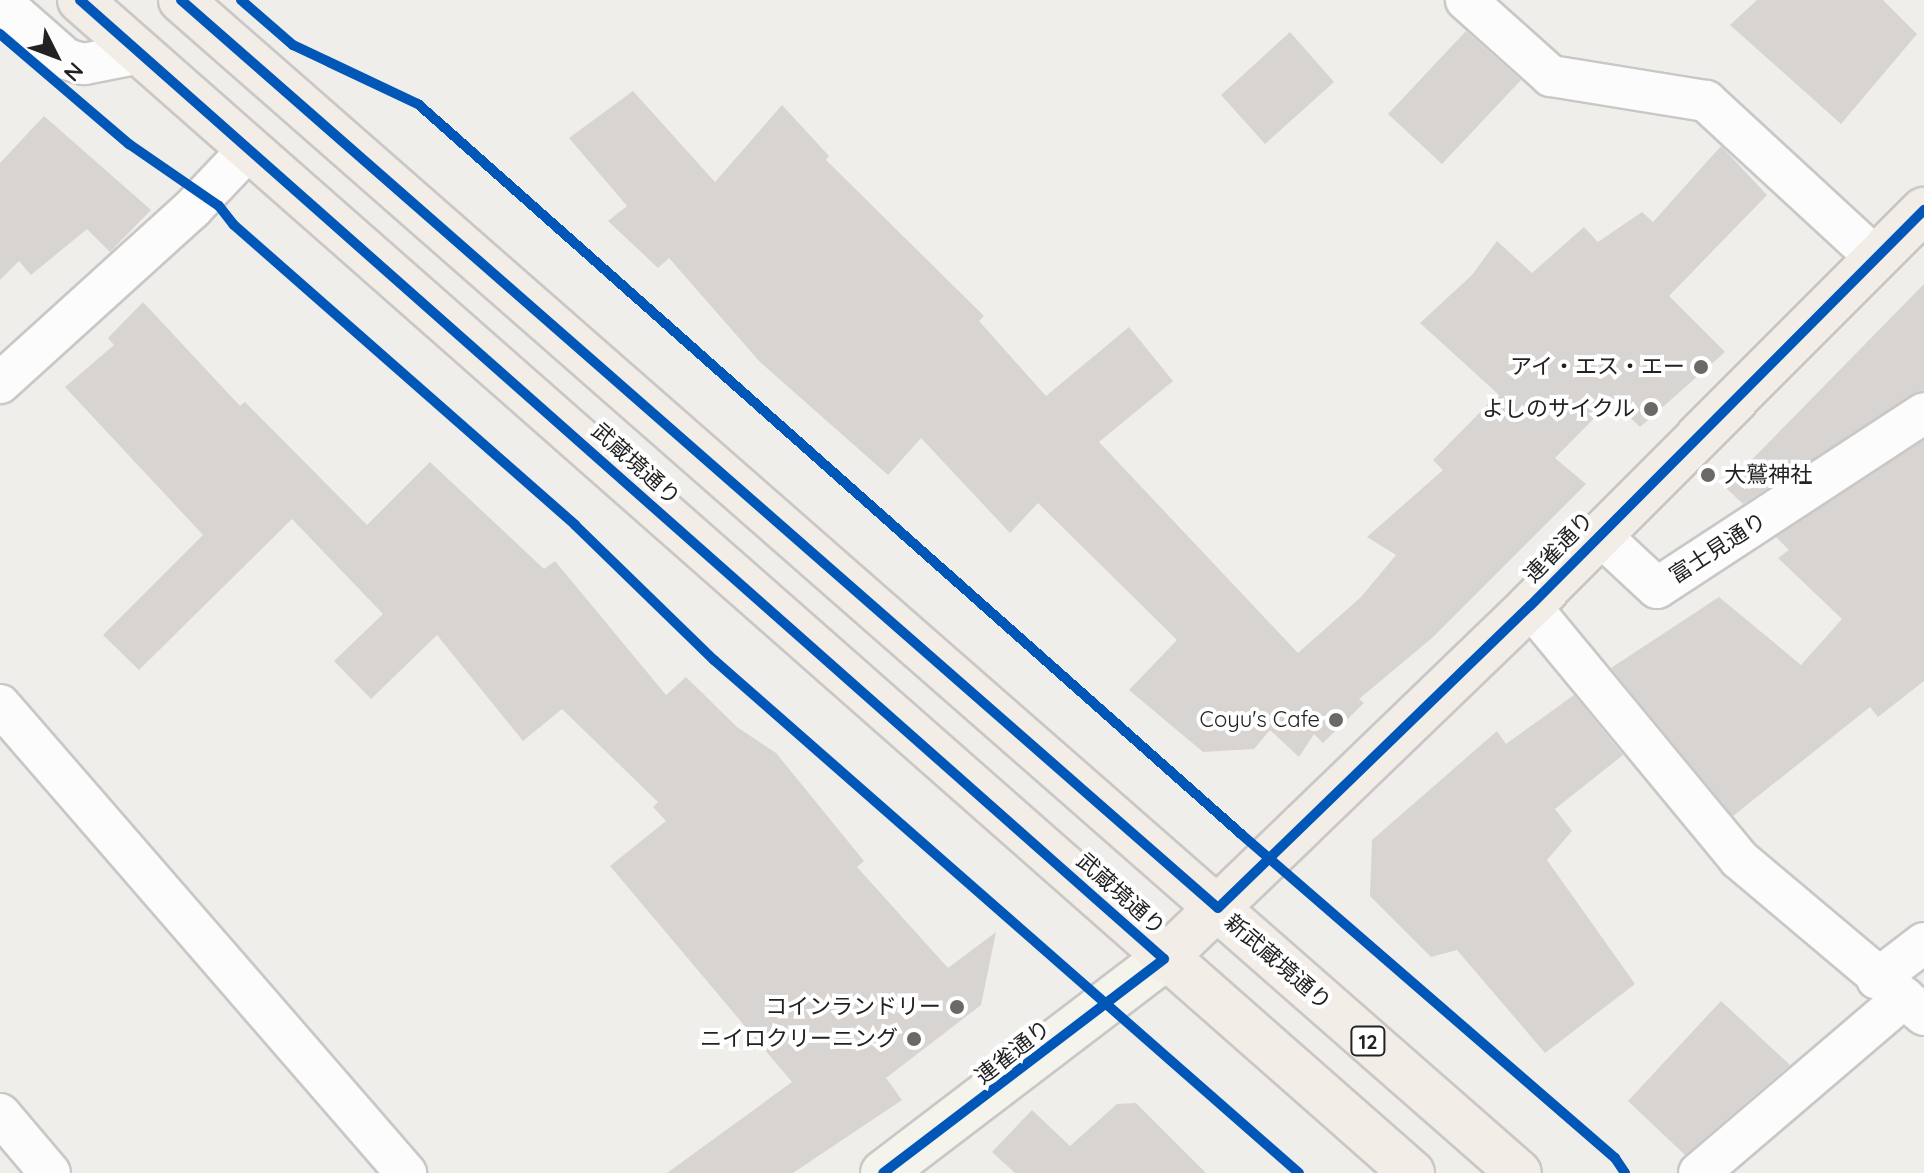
<!DOCTYPE html>
<html>
<head>
<meta charset="utf-8">
<style>
  body { margin:0 }
  #map { position:relative; width:1924px; height:1173px; overflow:hidden; background:#f0eeeb; font-family:Quicksand,"Noto Sans JP",sans-serif }
  div>[style] { position:absolute }
  [style*='--x'] { left:calc(var(--x)*1px); top:calc(var(--y)*1px); width:calc(var(--w)*1px); rotate:calc(var(--a)*1deg) }
  .building>* { inset:0; background:#d7d4d2 }
  .roads { filter:drop-shadow(2px 0 #c9c8c7) drop-shadow(-2px 0 #c9c8c7) drop-shadow(0 2px #c9c8c7) drop-shadow(0 -2px #c9c8c7) }
  .minor>* { height:40px; margin:-20px; padding:0 20px; transform-origin:20px; border-radius:20px; background:#fdfcfc }
  .secondary>* { height:44px; margin:-22px; padding:0 22px; transform-origin:22px; border-radius:22px; background:#f4f4ed }
  .primary>* { height:44px; margin:-22px; padding:0 22px; transform-origin:22px; border-radius:22px; background:#f3ede7 }
  .cycleway>* { height:10px; margin:-5px; padding:0 5px; transform-origin:5px; border-radius:5px; background:#0057b8 }
  .dots>* { width:22px; height:22px; translate:-50% -50%; box-sizing:border-box; border:4px solid #fff; border-radius:50% }
  span { translate:-50% -50%; white-space:nowrap; text-align:center; line-height:1.15; -webkit-text-stroke:8px #fff; paint-order:stroke }
  .shield-label span { padding:2px 6px; background:#fff; border:2px solid; border-radius:6px; -webkit-text-stroke-width:0 }
  .shield-label { font-size:20px; color:#222; font-weight:700 }
  .poi-label { font-size:22px; color:#222 }
  .right { translate:-100% -50%; text-align:right }
  .left { translate:0 -50%; text-align:left }
  .street-label { font-size:22px; color:#222 }
  .north { position:absolute; left:16px; top:16px; width:80px; height:80px; -webkit-text-stroke:6px #fff; paint-order:stroke; rotate:132deg; font-size:22px; font-weight:700; line-height:32px; text-align:center; color:#222 }
  .north::after { content:''; display:block; margin:auto; width:28px; height:36px; background:#222; clip-path:polygon(50% 0,100% 100%,50% 72%,0 100%) }
</style>
</head>
<body>
<div id="map">
  <div class="building">
    <i style="clip-path:polygon(1757px 0,1883px 0,1917px 34px,1841px 124px,1730px 25px)"></i>
    <i style="clip-path:polygon(1466px 31px,1521px 80px,1442px 164px,1388px 114px)"></i>
    <i style="clip-path:polygon(1290px 32px,1334px 82px,1265px 144px,1221px 95px)"></i>
    <i style="clip-path:polygon(633px 91px,715px 182px,782px 105px,829px 156px,826px 160px,984px 316px,979px 321px,1046px 396px,1129px 327px,1173px 381px,1099px 442px,1298px 653px,1361px 597px,1396px 555px,1367px 537px,1443px 470px,1433px 460px,1498px 394px,1420px 323px,1472px 275px,1497px 241px,1532px 273px,1584px 227px,1598px 242px,1642px 212px,1653px 222px,1721px 146px,1767px 195px,1669px 296px,1725px 352px,1640px 427px,1612px 400px,1555px 458px,1586px 484px,1432px 638px,1359px 699px,1364px 703px,1323px 743px,1314px 734px,1299px 757px,1270px 730px,1254px 749px,1203px 752px,1129px 690px,1177px 640px,1038px 503px,1010px 533px,921px 438px,888px 475px,760px 362px,669px 258px,658px 268px,608px 221px,627px 206px,569px 138px)"></i>
    <i style="clip-path:polygon(44px 116px,151px 210px,110px 252px,87px 229px,31px 275px,19px 261px,0 280px,0 163px)"></i>
    <i style="clip-path:polygon(1924px 284px,1924px 390px,1743px 504px,1725px 487px)"></i>
    <i style="clip-path:polygon(143px 302px,240px 406px,245px 402px,367px 525px,430px 462px,544px 569px,555px 561px,666px 695px,686px 677px,737px 727px,776px 753px,864px 861px,857px 867px,948px 968px,996px 932px,981px 1005px,886px 1078px,902px 1100px,793px 1173px,667px 1173px,792px 1082px,610px 866px,666px 821px,653px 807px,658px 802px,562px 709px,523px 741px,437px 635px,371px 699px,334px 661px,383px 614px,292px 519px,139px 670px,103px 635px,203px 535px,65px 387px,114px 345px,108px 338px)"></i>
    <i style="clip-path:polygon(1924px 440px,1924px 681px,1878px 717px,1870px 707px,1733px 816px,1611px 668px,1719px 597px,1801px 665px,1842px 619px,1778px 558px,1789px 550px,1776px 537px)"></i>
    <i style="clip-path:polygon(1574px 695px,1623px 755px,1555px 809px,1572px 831px,1547px 860px,1635px 984px,1545px 1053px,1457px 950px,1431px 957px,1370px 896px,1372px 840px,1497px 731px,1506px 744px)"></i>
    <i style="clip-path:polygon(1721px 1001px,1790px 1065px,1685px 1155px,1628px 1101px)"></i>
    <i style="clip-path:polygon(1136px 1103px,1206px 1173px,1015px 1173px,992px 1152px,1032px 1110px,1070px 1146px,1117px 1104px)"></i>
  </div>
  <div class="roads">
    <div class="minor">
      <i style="--x:1466;--y:0;--w:114;--a:41.8"></i>
      <i style="--x:1551;--y:76;--w:157;--a:9.2"></i>
      <i style="--x:1706;--y:101;--w:231;--a:42.7"></i>
      <i style="--x:0;--y:1;--w:88;--a:41.3"></i>
      <i style="--x:66;--y:59;--w:19;--a:16"></i>
      <i style="--x:84;--y:64;--w:57;--a:-11.1"></i>
      <i style="--x:0;--y:383;--w:259;--a:-42.2"></i>
      <i style="--x:192;--y:209;--w:83;--a:-46.5"></i>
      <i style="--x:1599;--y:534;--w:79;--a:43"></i>
      <i style="--x:1657;--y:588;--w:319;--a:-33.2"></i>
      <i style="--x:1530;--y:606;--w:328;--a:50.4"></i>
      <i style="--x:1739;--y:859;--w:242;--a:40.1"></i>
      <i style="--x:0;--y:705;--w:620;--a:49.06"></i>
      <i style="--x:1877;--y:979;--w:59;--a:-37.5"></i>
      <i style="--x:0;--y:1114;--w:77;--a:49.7"></i>
      <i style="--x:1699;--y:1173;--w:270;--a:-40.5"></i>
    </div>
    <div class="secondary">
      <i style="--x:883;--y:1173;--w:353;--a:-37.3"></i>
    </div>
    <div class="primary">
      <i style="--x:80;--y:0;--w:1775;--a:41.37"></i>
      <i style="--x:181;--y:0;--w:1779;--a:41.24"></i>
      <i style="--x:1164;--y:959;--w:508;--a:-43.96"></i>
      <i style="--x:1530;--y:606;--w:559;--a:-45.15"></i>
    </div>
  </div>
  <div class="cycleway">
    <i style="--x:80;--y:0;--w:1447;--a:41.5"></i>
    <i style="--x:1164;--y:959;--w:353;--a:142.7"></i>
    <i style="--x:181;--y:0;--w:1378;--a:41.21"></i>
    <i style="--x:1218;--y:908;--w:434;--a:-44.1"></i>
    <i style="--x:1530;--y:606;--w:559;--a:-45.15"></i>
    <i style="--x:241;--y:0;--w:69;--a:40.9"></i>
    <i style="--x:293;--y:45;--w:138;--a:25.3"></i>
    <i style="--x:418;--y:104;--w:1100;--a:41.57"></i>
    <i style="--x:1241;--y:834;--w:495;--a:40.9"></i>
    <i style="--x:1615;--y:1158;--w:18;--a:56"></i>
    <i style="--x:0;--y:34;--w:170;--a:40.5"></i>
    <i style="--x:129;--y:144;--w:109;--a:34.6"></i>
    <i style="--x:219;--y:206;--w:24;--a:52"></i>
    <i style="--x:234;--y:225;--w:454;--a:41.3"></i>
    <i style="--x:575;--y:525;--w:194;--a:44.2"></i>
    <i style="--x:714;--y:660;--w:778;--a:41.25"></i>
  </div>
  <div class="dots">
    <i style="left:1701px;top:367px;background:#6a6968"></i>
    <i style="left:1651px;top:409px;background:#6a6968"></i>
    <i style="left:1708px;top:475px;background:#6a6968"></i>
    <i style="left:1336px;top:720px;background:#6a6968"></i>
    <i style="left:957px;top:1007px;background:#6a6968"></i>
    <i style="left:914px;top:1039px;background:#6a6968"></i>
  </div>
  <div class="shield-label">
    <span style="left:1368px;top:1041px">12</span>
  </div>
  <div class="poi-label">
    <span class="right" style="left:1685px;top:367px">アイ・エス・エー</span>
    <span class="right" style="left:1635px;top:409px">よしのサイクル</span>
    <span class="left" style="left:1724px;top:475px">大鷲神社</span>
    <span class="right" style="left:1320px;top:720px">Coyu's Cafe</span>
    <span class="right" style="left:941px;top:1007px">コインランドリー</span>
    <span class="right" style="left:898px;top:1039px">ニイロクリーニング</span>
  </div>
  <div class="street-label">
    <span style="left:636px;top:464px;rotate:42deg">武蔵境通り</span>
    <span style="left:1559px;top:547px;rotate:-46deg">連雀通り</span>
    <span style="left:1718px;top:548px;rotate:-33deg">富士見通り</span>
    <span style="left:1121px;top:894px;rotate:42deg">武蔵境通り</span>
    <span style="left:1278px;top:962px;rotate:41deg">新武蔵境通り</span>
    <span style="left:1013px;top:1052px;rotate:-38deg">連雀通り</span>
  </div>
  <div class="north">N</div>
</div>
</body>
</html>
